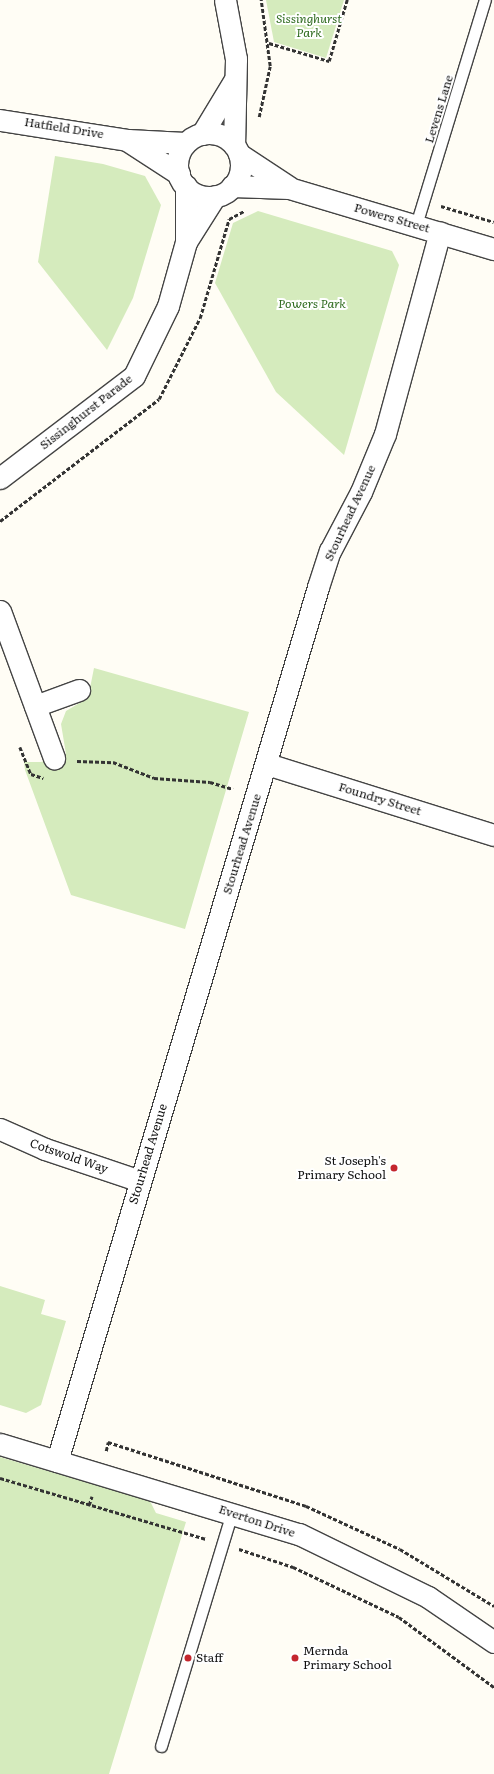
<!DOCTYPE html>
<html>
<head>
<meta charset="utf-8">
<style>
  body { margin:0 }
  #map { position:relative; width:494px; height:1774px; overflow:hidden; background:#fffdf5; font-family:Literata,serif }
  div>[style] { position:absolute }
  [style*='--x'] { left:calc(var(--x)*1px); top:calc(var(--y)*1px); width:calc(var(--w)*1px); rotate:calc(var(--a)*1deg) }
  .green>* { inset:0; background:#d5ebbd }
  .path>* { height:2.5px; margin-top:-1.25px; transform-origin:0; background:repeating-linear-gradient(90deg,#333 0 4px,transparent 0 6px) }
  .roads { filter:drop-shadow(1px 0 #444) drop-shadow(-1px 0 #444) drop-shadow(0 1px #444) drop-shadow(0 -1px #444) }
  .service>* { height:11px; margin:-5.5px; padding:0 5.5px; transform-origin:5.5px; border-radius:5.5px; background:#fff }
  .minor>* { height:21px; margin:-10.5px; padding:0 10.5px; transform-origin:10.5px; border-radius:10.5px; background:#fff }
  .minor>.ring { margin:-10.5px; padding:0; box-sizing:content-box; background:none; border:21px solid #fff; border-radius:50% }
  .dots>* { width:11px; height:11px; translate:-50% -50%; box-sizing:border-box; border:2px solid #fff; border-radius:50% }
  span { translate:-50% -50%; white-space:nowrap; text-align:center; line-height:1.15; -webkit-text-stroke:4px #fff; paint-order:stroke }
  .park-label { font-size:12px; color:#2f6b1f; font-style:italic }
  .street-label { font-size:12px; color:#111 }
  .poi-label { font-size:12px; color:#111 }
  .right { translate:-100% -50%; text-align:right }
  .left { translate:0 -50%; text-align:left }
</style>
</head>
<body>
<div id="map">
  <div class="green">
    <i style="clip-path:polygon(266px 0,344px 0,326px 58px,274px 42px)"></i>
    <i style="clip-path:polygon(55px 156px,103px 164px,145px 176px,161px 205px,133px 298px,107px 350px,38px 262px)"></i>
    <i style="clip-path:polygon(258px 211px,392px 251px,399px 265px,344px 455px,276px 392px,215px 283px,233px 223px)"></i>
    <i style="clip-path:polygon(94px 668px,249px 712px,185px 929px,71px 895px,25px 770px,24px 762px,41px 762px,66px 754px,61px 724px,66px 711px,88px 698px)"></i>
    <i style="clip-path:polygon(0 1286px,45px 1300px,41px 1314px,66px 1321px,41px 1405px,26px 1413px,0 1405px)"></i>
    <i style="clip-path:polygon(0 1457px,150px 1501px,156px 1513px,186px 1522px,109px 1774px,0 1774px)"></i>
  </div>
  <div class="path">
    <i style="--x:269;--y:43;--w:63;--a:16.7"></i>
    <i style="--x:329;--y:61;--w:64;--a:-73.6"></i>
    <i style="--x:259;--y:117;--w:52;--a:-77.8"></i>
    <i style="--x:270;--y:66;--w:67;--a:-97.8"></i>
    <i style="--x:441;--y:206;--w:55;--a:16.8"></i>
    <i style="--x:0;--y:521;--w:200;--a:-37.5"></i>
    <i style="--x:159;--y:399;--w:91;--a:-63.2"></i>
    <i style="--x:200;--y:318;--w:103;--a:-73.7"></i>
    <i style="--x:229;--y:219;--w:17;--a:-28"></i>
    <i style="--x:20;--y:747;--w:29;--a:68"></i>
    <i style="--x:31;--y:774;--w:13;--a:18"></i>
    <i style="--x:77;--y:761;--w:36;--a:2"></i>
    <i style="--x:113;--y:762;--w:44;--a:21.3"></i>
    <i style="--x:154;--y:778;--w:56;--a:4.1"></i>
    <i style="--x:210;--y:782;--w:24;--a:17"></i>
    <i style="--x:106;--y:1451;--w:9;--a:-77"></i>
    <i style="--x:108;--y:1442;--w:208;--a:17.9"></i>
    <i style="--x:306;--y:1506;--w:103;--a:24.6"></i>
    <i style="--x:400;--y:1549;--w:110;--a:31.2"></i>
    <i style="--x:0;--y:1478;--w:215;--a:16.5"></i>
    <i style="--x:89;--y:1505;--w:9;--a:-72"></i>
    <i style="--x:239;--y:1549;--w:57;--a:18.4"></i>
    <i style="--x:293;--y:1567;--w:117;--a:25.3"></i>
    <i style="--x:399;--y:1617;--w:118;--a:36.4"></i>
  </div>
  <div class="roads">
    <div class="service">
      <i style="--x:416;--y:225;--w:235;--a:-73"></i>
      <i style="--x:161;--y:1746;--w:245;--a:-73.1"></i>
    </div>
    <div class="minor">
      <i style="--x:225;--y:0;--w:60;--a:79.4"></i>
      <i style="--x:236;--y:59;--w:86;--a:91.3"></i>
      <i style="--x:0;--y:120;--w:130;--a:8.9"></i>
      <i style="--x:128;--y:140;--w:57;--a:3"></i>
      <i class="ring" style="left:177px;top:133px;width:43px;height:43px"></i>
      <i style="--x:202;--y:134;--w:62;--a:-58.9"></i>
      <i style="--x:128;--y:141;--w:61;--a:32.9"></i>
      <i style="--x:239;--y:154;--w:60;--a:33.4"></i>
      <i style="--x:232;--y:186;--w:57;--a:2"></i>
      <i style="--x:289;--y:188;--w:214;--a:16.6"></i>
      <i style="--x:186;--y:242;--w:54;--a:-57.8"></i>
      <i style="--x:0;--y:478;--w:168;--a:-37.3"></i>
      <i style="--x:134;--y:376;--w:78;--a:-64.1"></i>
      <i style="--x:168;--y:306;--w:66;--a:-74.3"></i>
      <i style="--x:186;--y:242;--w:56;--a:-90"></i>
      <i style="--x:0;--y:611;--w:157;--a:69.8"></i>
      <i style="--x:35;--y:706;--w:47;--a:-20"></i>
      <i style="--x:267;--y:764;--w:238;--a:17.4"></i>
      <i style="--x:0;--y:1129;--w:49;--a:24"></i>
      <i style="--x:45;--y:1149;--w:100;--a:18.6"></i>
      <i style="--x:0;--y:1444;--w:312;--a:16.8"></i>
      <i style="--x:299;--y:1534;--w:144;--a:26"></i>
      <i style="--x:428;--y:1597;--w:80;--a:34.3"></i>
      <i style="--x:57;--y:1461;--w:912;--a:-73.37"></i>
      <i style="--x:318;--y:587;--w:38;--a:-72"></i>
      <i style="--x:330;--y:551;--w:67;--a:-62.3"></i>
      <i style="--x:361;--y:492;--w:63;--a:-67.5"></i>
      <i style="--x:385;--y:434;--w:209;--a:-74.8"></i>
    </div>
  </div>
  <div class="dots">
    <i style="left:394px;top:1168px;background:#c4262e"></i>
    <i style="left:188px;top:1658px;background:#c4262e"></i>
    <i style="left:295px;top:1658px;background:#c4262e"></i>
  </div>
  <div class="park-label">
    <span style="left:309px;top:26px">Sissinghurst<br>Park</span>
    <span style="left:312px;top:304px">Powers Park</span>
  </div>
  <div class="street-label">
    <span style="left:439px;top:109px;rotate:-73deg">Levens Lane</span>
    <span style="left:64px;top:128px;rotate:9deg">Hatfield Drive</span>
    <span style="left:392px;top:218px;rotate:16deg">Powers Street</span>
    <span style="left:86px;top:412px;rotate:-38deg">Sissinghurst Parade</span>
    <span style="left:350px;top:513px;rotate:-65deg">Stourhead Avenue</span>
    <span style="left:380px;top:799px;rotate:17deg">Foundry Street</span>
    <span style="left:242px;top:844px;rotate:-73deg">Stourhead Avenue</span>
    <span style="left:148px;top:1154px;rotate:-73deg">Stourhead Avenue</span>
    <span style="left:69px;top:1156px;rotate:19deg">Cotswold Way</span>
    <span style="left:257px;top:1521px;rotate:18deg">Everton Drive</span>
  </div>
  <div class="poi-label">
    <span class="right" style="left:386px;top:1168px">St Joseph's<br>Primary School</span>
    <span class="left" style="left:303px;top:1658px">Mernda<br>Primary School</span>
    <span class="left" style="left:196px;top:1658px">Staff</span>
  </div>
</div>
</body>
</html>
